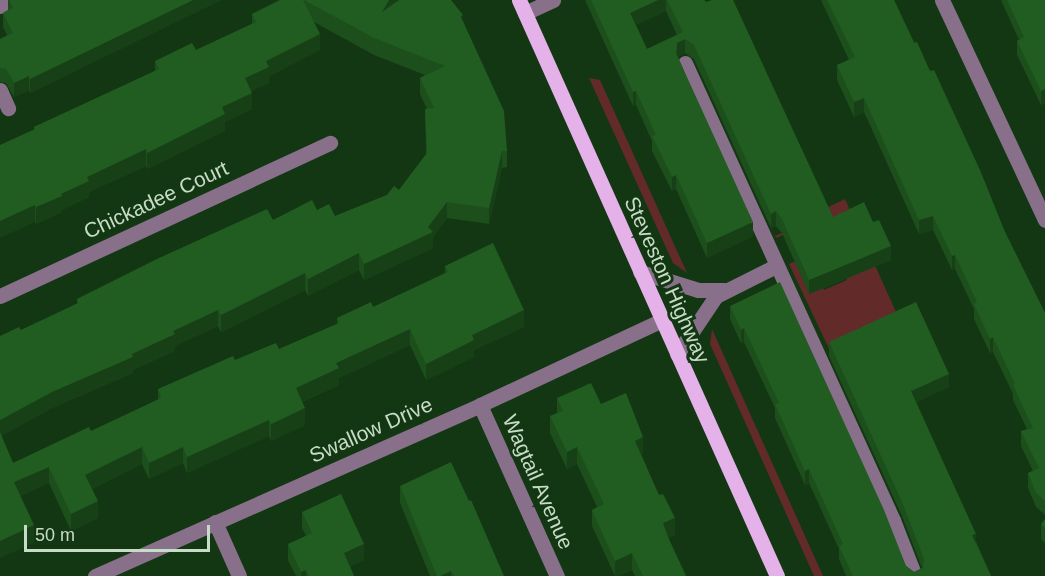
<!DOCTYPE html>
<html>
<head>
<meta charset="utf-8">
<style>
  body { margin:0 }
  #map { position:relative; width:1045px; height:576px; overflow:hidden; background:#133713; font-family:Arial,sans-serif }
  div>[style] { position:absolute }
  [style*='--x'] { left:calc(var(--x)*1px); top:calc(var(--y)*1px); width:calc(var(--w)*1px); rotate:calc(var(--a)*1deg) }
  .green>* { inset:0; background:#622a29 }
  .minor>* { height:15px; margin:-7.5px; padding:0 7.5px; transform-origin:7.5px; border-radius:7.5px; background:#88708b }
  .major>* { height:15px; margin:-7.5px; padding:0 7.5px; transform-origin:7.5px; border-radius:7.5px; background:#e4b2e8 }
  .wall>* { inset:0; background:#1c4f1c }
  .shaded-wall>* { inset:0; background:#174017 }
  .building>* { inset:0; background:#215c21 }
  span { translate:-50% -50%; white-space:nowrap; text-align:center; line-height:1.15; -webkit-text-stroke:6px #133713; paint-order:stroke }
  .street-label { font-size:21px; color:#c7dcc6 }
  .scale { position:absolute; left:24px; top:525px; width:186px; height:27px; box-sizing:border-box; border:3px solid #c7dcc6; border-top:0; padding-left:8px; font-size:18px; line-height:21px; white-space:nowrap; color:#c7dcc6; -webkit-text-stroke:4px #133713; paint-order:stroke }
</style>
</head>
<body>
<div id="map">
  <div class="green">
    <i style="clip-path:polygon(589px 78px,600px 80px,687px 273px,673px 263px)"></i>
    <i style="clip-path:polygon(845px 199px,901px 323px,832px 355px,789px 264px,809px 255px,824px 290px,847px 280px,837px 257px,801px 227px,776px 238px,775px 236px,825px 213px,824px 209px)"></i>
    <i style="clip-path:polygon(712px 329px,823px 576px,814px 576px,710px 344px)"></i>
  </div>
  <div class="minor">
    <i style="--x:942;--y:0;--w:243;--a:64.9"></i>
    <i style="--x:0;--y:6;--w:14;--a:-25"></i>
    <i style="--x:525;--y:13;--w:31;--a:-25"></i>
    <i style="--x:685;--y:63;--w:502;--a:65.53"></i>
    <i style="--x:893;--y:520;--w:60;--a:68.6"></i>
    <i style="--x:0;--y:90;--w:20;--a:66"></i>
    <i style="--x:640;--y:272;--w:61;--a:17.2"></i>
    <i style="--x:698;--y:290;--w:26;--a:0"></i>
    <i style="--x:0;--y:296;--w:364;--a:-24.9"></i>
    <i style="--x:677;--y:354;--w:70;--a:-56.1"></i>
    <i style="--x:716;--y:296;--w:67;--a:-26.6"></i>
    <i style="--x:480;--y:405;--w:188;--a:65.8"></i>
    <i style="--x:215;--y:522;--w:59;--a:66"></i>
    <i style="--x:95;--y:576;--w:421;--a:-23.9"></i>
    <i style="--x:480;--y:405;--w:201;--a:-25"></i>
  </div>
  <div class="major">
    <i style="--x:519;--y:0;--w:631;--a:65.87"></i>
  </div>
  <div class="wall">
    <i style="clip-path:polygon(8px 0,221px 0,30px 93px,29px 90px,14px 97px,6px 83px,0 82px,0 39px,7px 35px,3px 27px,3px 13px,8px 10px)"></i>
    <i style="clip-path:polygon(280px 0,397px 0,396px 2px,463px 21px,507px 151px,507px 167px,502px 168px,489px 224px,447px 218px,433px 237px,433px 248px,364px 280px,359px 270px,308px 296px,305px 290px,221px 332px,218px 326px,175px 346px,175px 351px,133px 370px,133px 373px,52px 408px,1px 436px,13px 463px,91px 431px,158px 400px,158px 389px,235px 360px,279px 349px,337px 324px,337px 318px,373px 307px,445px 273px,445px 266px,524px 327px,474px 350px,474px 357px,426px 380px,410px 345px,339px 378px,339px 385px,302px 402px,305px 425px,271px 441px,269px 436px,187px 473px,183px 463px,149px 479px,142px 464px,92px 489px,98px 518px,71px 531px,49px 483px,20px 496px,34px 542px,0 558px,0 336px,21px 330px,77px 304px,77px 299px,273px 220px,317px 210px,335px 216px,399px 190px,426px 154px,425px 109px,427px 109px,420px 94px,420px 78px,425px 75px,374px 55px,314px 22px,320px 50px,269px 76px,269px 83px,251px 91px,252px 109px,225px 122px,225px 131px,147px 169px,146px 166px,89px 192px,89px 197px,62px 210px,62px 212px,36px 224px,35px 222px,34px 127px,155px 71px,155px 61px,196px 50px,252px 24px,252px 14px)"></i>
    <i style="clip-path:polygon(evenodd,585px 0,704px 0,706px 2px,733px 0,833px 217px,891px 260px,809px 294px,782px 233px,776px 226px,771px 228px,694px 59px,685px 53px,678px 57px,753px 236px,707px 258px,676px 189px,672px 191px,652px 151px,652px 141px,636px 105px,633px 106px,585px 0,666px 11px,677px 35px,647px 49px,636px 25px,666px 11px)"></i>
    <i style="clip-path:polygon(821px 0,894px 0,1005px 232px,1045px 313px,1045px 515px,1036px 507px,1028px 488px,1028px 473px,1033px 471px,1021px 446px,1021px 431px,1027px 429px,1013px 400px,1013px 394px,993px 352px,990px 353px,974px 319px,974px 309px,955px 269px,952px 270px,933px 230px,919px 234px,864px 112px,854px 117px,837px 80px,837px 65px,849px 60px)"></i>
    <i style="clip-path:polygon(1001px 0,1045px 0,1045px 103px,1041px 105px,1017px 55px,1017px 41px,1019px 40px)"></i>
    <i style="clip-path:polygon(730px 306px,906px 566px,914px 572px,922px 568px,902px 516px,829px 356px,829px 342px,949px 387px,916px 402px,991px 576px,846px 576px,839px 559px,839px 549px,809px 483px,805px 485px,775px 418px,775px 408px,744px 342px,741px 343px,730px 319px)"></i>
    <i style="clip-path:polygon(557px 398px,601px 404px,643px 454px,641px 454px,675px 535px,668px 538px,686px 576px,635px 576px,632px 570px,618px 576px,615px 576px,592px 526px,592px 510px,597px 507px,577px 464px,567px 469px,550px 433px,550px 416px,557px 413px)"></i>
    <i style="clip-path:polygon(400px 486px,504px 576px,430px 576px,400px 503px)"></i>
    <i style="clip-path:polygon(302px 512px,364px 560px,350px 566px,354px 576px,296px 576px,288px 560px,288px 544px,306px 536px,302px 528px)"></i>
    <i style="clip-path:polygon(1045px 519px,1045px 543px,1041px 539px,1041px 524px)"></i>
  </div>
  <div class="shaded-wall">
    <i style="clip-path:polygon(193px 0,221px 0,30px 93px,30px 79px)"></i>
    <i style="clip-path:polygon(389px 0,397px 0,382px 29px,382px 12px)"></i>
    <i style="clip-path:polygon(658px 0,666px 0,666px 11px,630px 28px,630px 13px)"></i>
    <i style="clip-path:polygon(320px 34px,320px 50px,269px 76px,269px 83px,245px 94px,245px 78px,266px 61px)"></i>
    <i style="clip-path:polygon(685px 39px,685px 53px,677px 58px,676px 67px,677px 43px)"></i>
    <i style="clip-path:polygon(29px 76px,29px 90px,14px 97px,14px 83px)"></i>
    <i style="clip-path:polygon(1045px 89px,1045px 103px,1041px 105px,1041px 91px)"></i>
    <i style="clip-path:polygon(636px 91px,636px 105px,633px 106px,633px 92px)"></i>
    <i style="clip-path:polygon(252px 93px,252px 109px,225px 122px,225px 131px,147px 169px,147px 153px,222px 107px)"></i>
    <i style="clip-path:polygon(864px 98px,864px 112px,854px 117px,854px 102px)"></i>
    <i style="clip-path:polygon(146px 149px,146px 166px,89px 192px,89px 197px,62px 210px,62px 212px,36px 224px,36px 207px,61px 194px,87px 177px)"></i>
    <i style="clip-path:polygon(502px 151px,502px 168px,489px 224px,489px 208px)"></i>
    <i style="clip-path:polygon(676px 175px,676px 189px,672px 191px,672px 177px)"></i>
    <i style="clip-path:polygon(447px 202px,447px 218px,433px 237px,433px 248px,364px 280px,364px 264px,428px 227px)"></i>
    <i style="clip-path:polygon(35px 205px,35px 222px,0 238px,0 221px)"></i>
    <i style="clip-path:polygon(776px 211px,776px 226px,771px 228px,771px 214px)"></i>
    <i style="clip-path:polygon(933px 216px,933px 230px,919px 234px,919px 220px)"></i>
    <i style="clip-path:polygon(753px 222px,753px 236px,707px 258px,707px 243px)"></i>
    <i style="clip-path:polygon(891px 246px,891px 260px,809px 294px,809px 280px)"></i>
    <i style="clip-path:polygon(359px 253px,359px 270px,308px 296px,308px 279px)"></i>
    <i style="clip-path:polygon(955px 255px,955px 269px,952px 270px,952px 256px)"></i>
    <i style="clip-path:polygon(305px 273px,305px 290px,221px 332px,221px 315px)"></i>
    <i style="clip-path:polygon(218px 310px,218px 326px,175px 346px,175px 351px,133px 370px,133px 373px,52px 408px,0 437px,0 420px,52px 392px,173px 331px)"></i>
    <i style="clip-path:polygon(524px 310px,524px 327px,474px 350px,474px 357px,426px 380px,426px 364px,472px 335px)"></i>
    <i style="clip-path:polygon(744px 328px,744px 342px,741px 343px,741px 330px)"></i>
    <i style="clip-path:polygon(410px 329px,410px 345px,339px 378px,339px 385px,296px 404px,296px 388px,336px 363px)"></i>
    <i style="clip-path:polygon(993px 337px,993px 352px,990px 353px,990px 339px)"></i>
    <i style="clip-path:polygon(949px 374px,949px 387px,911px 405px,911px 391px)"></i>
    <i style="clip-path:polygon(305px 408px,305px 425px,271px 441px,271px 424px)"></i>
    <i style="clip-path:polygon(269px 420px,269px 436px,187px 473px,187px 457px)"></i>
    <i style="clip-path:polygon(643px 437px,643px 454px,635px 457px,635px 441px)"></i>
    <i style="clip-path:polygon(142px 447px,142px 464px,85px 492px,85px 475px)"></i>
    <i style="clip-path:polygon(183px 447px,183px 463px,149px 479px,149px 463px)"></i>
    <i style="clip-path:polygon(577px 447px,577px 464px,567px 469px,567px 452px)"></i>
    <i style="clip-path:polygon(49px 467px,49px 483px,14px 499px,14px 482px)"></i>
    <i style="clip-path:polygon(809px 469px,809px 483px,805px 485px,805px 471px)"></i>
    <i style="clip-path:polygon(98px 501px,98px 518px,71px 531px,71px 514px)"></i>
    <i style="clip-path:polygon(675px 518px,675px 535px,663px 540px,663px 523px)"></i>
    <i style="clip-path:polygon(34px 525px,34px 542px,0 558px,0 541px)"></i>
    <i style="clip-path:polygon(976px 534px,976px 547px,972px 535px)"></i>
    <i style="clip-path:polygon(364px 544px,364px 560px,344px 569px,344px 553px)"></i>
    <i style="clip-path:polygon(632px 553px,632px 570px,618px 576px,615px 576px,615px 561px)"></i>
    <i style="clip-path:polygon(306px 570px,306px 576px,301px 576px,301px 572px)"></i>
    <i style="clip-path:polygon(451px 571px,451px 576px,440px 576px)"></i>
  </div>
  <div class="building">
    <i style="clip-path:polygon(9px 0,193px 0,30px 79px,29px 76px,14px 83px,6px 69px,0 68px,0 39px,13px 33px,3px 13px,13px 8px)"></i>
    <i style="clip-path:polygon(280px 0,303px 0,320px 34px,266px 61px,269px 67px,245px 78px,252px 93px,222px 107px,225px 114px,147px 153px,146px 149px,87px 177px,89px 181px,61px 194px,62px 196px,36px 207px,35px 205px,0 221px,0 145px,35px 129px,34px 127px,159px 69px,155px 61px,192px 43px,196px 50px,256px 22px,252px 14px)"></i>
    <i style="clip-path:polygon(304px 0,389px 0,382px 12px,399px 0,451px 0,463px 15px,461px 17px,504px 111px,507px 151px,502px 151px,489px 208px,447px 202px,428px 227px,433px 232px,364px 264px,359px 253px,308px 279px,305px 273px,221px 315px,218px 310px,173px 331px,175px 334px,132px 354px,133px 357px,52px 392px,0 420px,0 336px,19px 327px,21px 330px,78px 303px,77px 299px,159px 258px,267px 209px,273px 220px,312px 200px,317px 210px,329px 204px,335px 216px,387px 195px,394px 186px,399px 190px,427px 153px,425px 109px,434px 108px,420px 78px,445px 66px,374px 38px)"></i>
    <i style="clip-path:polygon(591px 0,658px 0,630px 13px,647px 49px,683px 32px,667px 0,704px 0,706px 2px,712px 0,733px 0,833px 217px,864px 202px,873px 222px,879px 220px,891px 246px,809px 280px,782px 219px,776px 211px,771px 214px,694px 45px,685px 39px,677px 43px,676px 53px,753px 222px,707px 243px,676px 175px,672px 177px,652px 136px,656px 135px,636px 91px,633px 92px)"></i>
    <i style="clip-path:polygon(827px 0,894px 0,914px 43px,917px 42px,930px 71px,934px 70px,980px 170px,1005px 232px,1045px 313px,1045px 501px,1036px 493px,1028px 473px,1039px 468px,1021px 431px,1033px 428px,1013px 385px,1015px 384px,993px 337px,990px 339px,974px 304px,977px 302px,955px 255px,952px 256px,933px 216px,919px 220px,864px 98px,854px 102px,837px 65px,855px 57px)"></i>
    <i style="clip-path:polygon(1007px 0,1045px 0,1045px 89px,1041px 91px,1017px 41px,1024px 37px)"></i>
    <i style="clip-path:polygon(493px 243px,524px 310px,472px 335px,474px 340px,426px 364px,410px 329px,336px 363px,339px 368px,296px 388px,305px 408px,271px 424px,269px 420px,187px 457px,183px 447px,149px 463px,142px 447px,85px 475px,98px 501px,71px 514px,49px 467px,14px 482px,34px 525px,0 541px,0 432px,13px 463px,89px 427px,91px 431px,161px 398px,158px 389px,233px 356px,235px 360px,276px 343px,279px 349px,339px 323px,337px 318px,371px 302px,373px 307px,448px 272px,445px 266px)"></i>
    <i style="clip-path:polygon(780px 282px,884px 510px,906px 566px,914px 572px,923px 568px,924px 559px,902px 502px,829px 342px,916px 302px,949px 374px,911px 391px,976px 534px,972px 535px,991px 576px,853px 576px,839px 546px,843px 544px,809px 469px,805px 471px,775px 404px,779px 403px,744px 328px,741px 330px,730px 306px)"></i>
    <i style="clip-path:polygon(591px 383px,601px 404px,626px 393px,643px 437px,635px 441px,659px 495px,663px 494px,675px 518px,663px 523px,668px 537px,686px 576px,643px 576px,632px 553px,615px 561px,592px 510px,604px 504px,577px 447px,567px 452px,550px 416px,563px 411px,557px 398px)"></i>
    <i style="clip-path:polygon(451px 462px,469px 501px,471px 500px,504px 576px,454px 576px,451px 571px,440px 576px,437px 576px,400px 486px)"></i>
    <i style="clip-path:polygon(341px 494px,364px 544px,344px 553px,354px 576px,309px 576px,306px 570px,301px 572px,288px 544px,312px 533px,302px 512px)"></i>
    <i style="clip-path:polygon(1045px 519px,1045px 528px,1041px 524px)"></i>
  </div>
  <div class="street-label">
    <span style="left:156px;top:200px;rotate:-25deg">Chickadee Court</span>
    <span style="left:667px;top:280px;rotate:66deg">Steveston Highway</span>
    <span style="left:371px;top:430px;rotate:-24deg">Swallow Drive</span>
    <span style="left:538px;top:482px;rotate:66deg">Wagtail Avenue</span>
  </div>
  <div class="scale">50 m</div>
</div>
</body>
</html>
